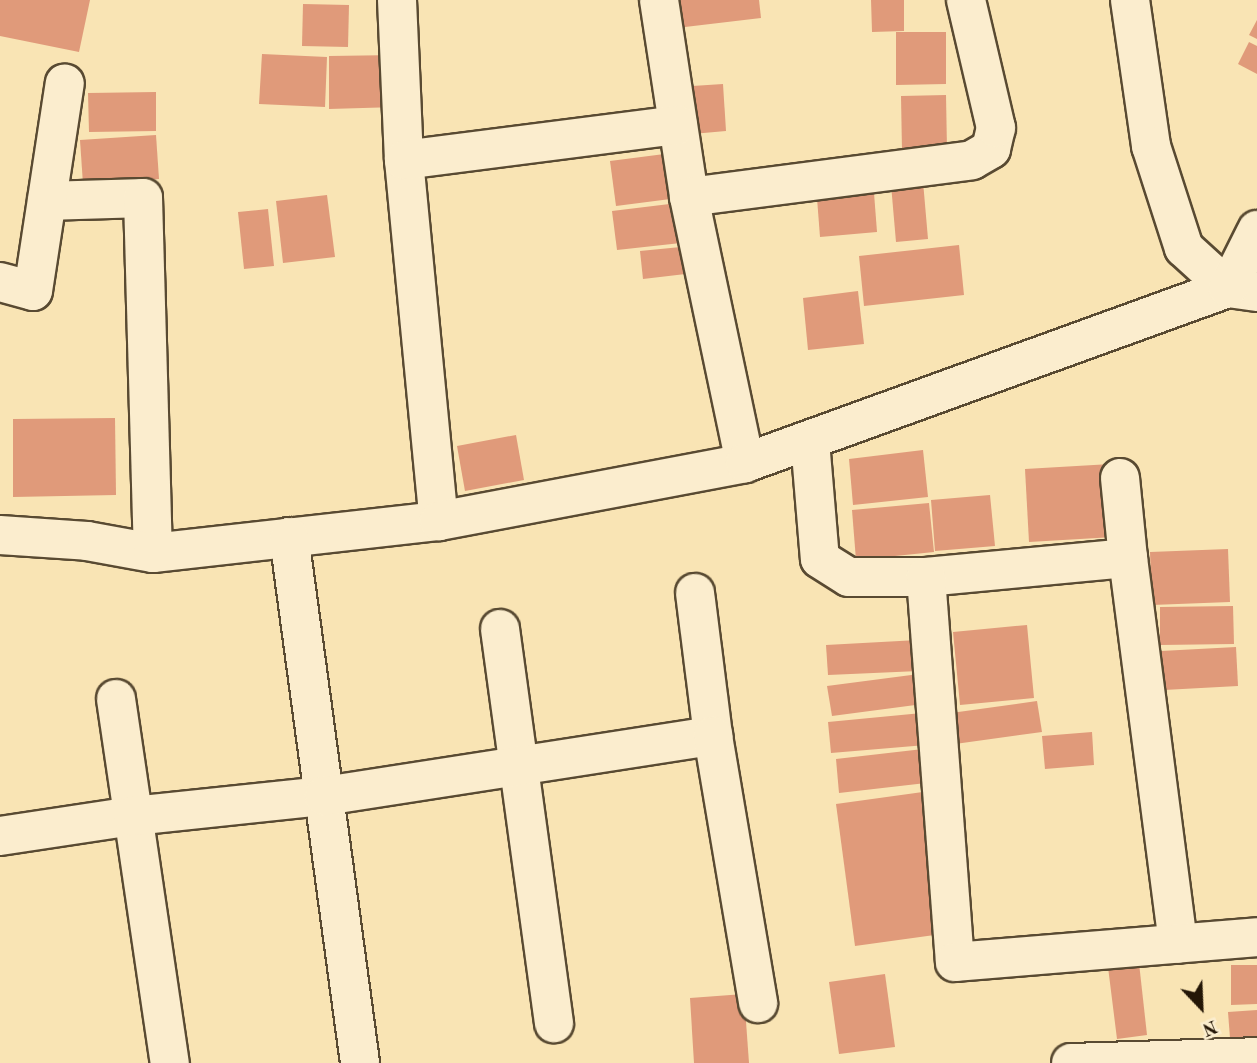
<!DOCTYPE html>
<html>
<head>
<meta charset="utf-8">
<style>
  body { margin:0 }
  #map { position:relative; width:1257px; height:1063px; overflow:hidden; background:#f9e4b4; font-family:"Old Standard TT",serif }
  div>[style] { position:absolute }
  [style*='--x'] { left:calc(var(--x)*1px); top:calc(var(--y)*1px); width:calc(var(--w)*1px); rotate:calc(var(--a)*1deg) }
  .building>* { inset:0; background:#e09a7a }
  .roads { filter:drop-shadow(2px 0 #594a32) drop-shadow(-2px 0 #594a32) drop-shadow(0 2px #594a32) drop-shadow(0 -2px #594a32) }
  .street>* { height:38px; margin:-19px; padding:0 19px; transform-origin:19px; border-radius:19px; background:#fbedce }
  span { translate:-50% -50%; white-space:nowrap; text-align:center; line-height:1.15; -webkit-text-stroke:5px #fbedce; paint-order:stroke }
  .north { position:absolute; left:1166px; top:972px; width:70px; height:70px; -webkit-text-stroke:5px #fbedce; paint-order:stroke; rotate:157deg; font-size:19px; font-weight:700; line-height:28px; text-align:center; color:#241606 }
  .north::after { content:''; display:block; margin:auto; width:24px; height:32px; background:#241606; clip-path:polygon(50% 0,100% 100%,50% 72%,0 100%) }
</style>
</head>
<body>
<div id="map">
  <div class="building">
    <i style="clip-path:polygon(0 0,90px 0,79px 52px,0 36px)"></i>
    <i style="clip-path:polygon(664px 0,759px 0,761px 18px,668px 29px)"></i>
    <i style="clip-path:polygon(871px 0,904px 0,904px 31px,872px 32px)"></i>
    <i style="clip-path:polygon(303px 4px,349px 5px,348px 47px,302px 46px)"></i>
    <i style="clip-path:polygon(1257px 20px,1257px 39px,1249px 35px)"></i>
    <i style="clip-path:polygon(896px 32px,946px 32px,946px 84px,896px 85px)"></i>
    <i style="clip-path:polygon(1249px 42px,1257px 46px,1257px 74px,1238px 64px)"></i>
    <i style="clip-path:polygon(262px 54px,327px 57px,325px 107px,259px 104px)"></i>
    <i style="clip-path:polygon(397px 55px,397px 107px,329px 109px,329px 56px)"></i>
    <i style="clip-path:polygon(723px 84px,726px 131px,681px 135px,677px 87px)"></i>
    <i style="clip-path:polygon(156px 92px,156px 131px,89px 132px,88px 93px)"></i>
    <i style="clip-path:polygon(946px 95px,947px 150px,902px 151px,901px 96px)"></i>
    <i style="clip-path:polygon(156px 135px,159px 179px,83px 184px,80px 140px)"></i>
    <i style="clip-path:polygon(680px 152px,686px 197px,616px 206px,610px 161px)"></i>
    <i style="clip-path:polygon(922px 170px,928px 239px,896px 242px,890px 173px)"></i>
    <i style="clip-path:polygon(874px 193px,877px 232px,820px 237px,817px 198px)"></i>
    <i style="clip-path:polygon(327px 195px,335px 257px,283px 263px,276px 201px)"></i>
    <i style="clip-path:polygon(686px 202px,690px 242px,617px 250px,612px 211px)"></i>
    <i style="clip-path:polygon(268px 209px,274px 266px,244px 269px,238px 212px)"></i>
    <i style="clip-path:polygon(959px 245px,964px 295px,864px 306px,859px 256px)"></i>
    <i style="clip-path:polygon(691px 246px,694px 273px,643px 279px,640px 251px)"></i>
    <i style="clip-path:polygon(858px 291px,864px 344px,808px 350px,803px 298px)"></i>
    <i style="clip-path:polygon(115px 418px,116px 495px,13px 497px,13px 419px)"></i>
    <i style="clip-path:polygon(516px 435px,524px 480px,465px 491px,457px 446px)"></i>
    <i style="clip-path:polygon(923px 450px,928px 497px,853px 505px,849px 459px)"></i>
    <i style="clip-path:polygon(1111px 464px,1114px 537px,1029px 542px,1025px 469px)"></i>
    <i style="clip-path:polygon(990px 495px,995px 546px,935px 551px,931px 500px)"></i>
    <i style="clip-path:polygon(929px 503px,934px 552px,856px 560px,852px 510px)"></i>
    <i style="clip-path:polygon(1228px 549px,1230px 602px,1152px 605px,1150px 552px)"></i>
    <i style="clip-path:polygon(1233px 606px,1234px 644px,1160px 645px,1160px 607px)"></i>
    <i style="clip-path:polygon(1027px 625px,1034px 698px,960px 705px,953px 632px)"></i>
    <i style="clip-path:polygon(918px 640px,919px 671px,828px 675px,826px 645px)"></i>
    <i style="clip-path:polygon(1236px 647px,1238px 686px,1164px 690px,1161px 651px)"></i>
    <i style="clip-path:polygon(919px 674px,923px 704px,832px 716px,827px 686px)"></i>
    <i style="clip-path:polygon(1037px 701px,1042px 732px,955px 744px,951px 713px)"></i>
    <i style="clip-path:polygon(922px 713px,926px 745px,831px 753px,828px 722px)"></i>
    <i style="clip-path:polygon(1092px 732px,1094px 765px,1045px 769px,1042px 736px)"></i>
    <i style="clip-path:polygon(923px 749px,926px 783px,839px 793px,836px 759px)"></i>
    <i style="clip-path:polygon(930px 791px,949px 933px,855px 946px,836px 804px)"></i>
    <i style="clip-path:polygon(1139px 963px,1147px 1035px,1117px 1039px,1108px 967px)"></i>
    <i style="clip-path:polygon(1231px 965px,1257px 965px,1257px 1004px,1231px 1005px)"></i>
    <i style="clip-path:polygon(885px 974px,895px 1047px,839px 1054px,829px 982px)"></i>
    <i style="clip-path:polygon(744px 994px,749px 1063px,694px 1063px,690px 998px)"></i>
    <i style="clip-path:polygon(1257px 1010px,1257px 1049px,1231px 1051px,1228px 1012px)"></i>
  </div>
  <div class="roads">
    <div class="street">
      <i style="--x:397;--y:0;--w:160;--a:87.5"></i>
      <i style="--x:404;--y:160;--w:363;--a:84.5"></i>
      <i style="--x:659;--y:0;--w:199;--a:81.3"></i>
      <i style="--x:689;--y:197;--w:272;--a:78.1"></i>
      <i style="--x:1130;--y:0;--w:148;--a:81.8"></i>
      <i style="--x:1151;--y:146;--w:107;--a:72.1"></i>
      <i style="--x:1184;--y:248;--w:59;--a:42.3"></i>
      <i style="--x:1228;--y:288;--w:29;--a:8"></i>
      <i style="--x:404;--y:160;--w:276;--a:-7.3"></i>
      <i style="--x:689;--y:197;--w:285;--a:-7.4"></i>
      <i style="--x:972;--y:160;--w:22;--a:-30"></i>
      <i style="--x:991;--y:149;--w:22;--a:-77"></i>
      <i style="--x:996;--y:128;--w:131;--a:-103.2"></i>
      <i style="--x:47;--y:201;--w:96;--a:-1.8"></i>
      <i style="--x:143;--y:198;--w:355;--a:88.4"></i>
      <i style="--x:0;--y:282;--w:34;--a:15"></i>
      <i style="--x:33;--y:291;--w:210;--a:-81.3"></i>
      <i style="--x:810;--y:441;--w:118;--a:85.2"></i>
      <i style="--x:820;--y:559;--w:34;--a:32"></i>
      <i style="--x:849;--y:577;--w:77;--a:0"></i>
      <i style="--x:926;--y:577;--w:203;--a:-5.4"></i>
      <i style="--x:1120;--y:478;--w:80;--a:84.3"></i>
      <i style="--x:1128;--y:558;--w:389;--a:82.6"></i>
      <i style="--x:0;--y:535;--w:87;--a:3.9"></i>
      <i style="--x:87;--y:541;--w:67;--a:10.3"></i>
      <i style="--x:153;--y:553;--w:288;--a:-6.4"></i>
      <i style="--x:439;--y:521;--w:311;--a:-10.7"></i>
      <i style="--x:745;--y:463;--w:514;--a:-19.92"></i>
      <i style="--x:1228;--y:288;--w:65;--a:-63.4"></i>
      <i style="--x:289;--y:537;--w:531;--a:82.31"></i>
      <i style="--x:926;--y:577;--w:386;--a:85.7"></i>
      <i style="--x:955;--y:962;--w:303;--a:-4.7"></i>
      <i style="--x:695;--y:593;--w:144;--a:82.8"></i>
      <i style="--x:500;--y:629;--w:398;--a:82.2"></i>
      <i style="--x:116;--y:699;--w:368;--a:81.6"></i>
      <i style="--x:0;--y:836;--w:134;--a:-8.6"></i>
      <i style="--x:133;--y:816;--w:192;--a:-6"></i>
      <i style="--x:324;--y:796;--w:394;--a:-8.8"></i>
      <i style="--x:713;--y:736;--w:271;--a:80.4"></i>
      <i style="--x:1071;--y:1063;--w:186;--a:-1.8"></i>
    </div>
  </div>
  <div class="north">N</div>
</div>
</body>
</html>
